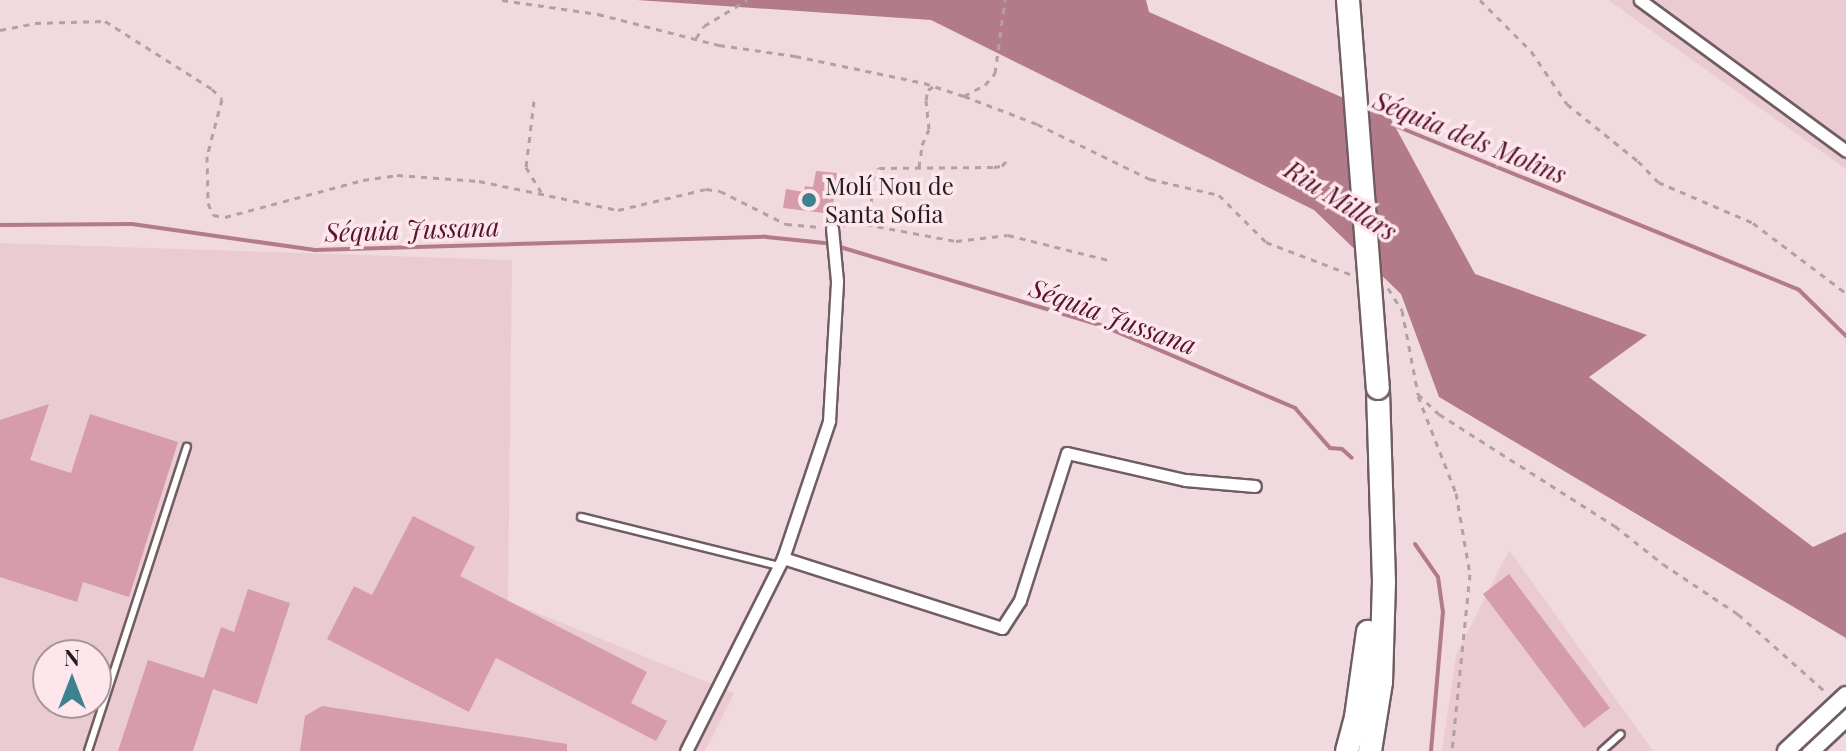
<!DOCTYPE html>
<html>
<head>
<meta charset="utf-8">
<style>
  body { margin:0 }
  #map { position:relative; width:1846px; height:751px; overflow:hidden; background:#f0dadf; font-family:"Playfair Display",serif }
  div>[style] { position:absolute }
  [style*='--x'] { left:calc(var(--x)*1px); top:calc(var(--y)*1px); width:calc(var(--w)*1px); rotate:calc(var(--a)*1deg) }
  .built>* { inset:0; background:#eacbd2 }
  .water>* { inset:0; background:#b37b89 }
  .stream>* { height:4px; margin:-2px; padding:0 2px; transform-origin:2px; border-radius:2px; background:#b37b89 }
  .building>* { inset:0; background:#d79cab }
  .path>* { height:3px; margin-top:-1.5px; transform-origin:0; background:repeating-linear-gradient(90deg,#b1a0a4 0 6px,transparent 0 12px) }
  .roads { filter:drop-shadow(2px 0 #705d61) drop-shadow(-2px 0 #705d61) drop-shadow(0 2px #705d61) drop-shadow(0 -2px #705d61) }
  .lane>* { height:6px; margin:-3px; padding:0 3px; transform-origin:3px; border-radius:3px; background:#fff }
  .street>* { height:11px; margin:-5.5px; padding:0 5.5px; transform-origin:5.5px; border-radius:5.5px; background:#fff }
  .secondary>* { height:16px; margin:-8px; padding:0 8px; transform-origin:8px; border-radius:8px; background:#fff }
  .highway>* { height:22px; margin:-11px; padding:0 11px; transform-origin:11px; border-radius:11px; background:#fff }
  .bridges { filter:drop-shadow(2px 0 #705d61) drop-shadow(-2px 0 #705d61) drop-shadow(0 2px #705d61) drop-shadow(0 -2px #705d61) }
  .secondary-bridge>* { height:16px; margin:-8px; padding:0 8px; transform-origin:8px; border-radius:8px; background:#fff }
  .highway-bridge>* { height:22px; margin:-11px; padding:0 11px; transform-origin:11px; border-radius:11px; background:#fff }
  .dots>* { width:22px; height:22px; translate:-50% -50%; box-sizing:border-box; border:4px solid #fde7ec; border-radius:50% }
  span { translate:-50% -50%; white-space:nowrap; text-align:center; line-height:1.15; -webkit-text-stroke:7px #fde7ec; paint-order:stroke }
  .poi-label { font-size:24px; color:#241c1e }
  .left { translate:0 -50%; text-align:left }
  .water-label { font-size:26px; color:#58122c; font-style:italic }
  .north { position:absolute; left:32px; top:639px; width:80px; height:80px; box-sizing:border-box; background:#fde7ec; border:2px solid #a6969a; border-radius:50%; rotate:0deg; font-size:22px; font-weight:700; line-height:32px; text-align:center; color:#241c1e }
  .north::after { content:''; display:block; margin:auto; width:28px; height:36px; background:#3e8290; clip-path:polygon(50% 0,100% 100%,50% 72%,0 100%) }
</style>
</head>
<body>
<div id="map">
  <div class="built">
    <i style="clip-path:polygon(1608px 0,1846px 0,1846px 169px)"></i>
    <i style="clip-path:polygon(evenodd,0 243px,512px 260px,508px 601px,734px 693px,705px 751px,0 751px,0 243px,48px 655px,96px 655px,96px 703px,48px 703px,48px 655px)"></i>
    <i style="clip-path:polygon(1509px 550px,1653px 751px,1442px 751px,1456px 655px)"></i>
  </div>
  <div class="water">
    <i style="clip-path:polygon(637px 0,1146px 0,1149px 12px,1391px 119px,1475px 274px,1647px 335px,1589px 377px,1813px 547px,1846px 532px,1846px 638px,1439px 397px,1401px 294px,1314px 210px,931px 20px)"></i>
  </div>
  <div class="stream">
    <i style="--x:1391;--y:124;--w:440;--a:22.1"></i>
    <i style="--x:1799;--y:290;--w:66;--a:44.4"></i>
    <i style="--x:0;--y:225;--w:132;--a:-0.4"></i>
    <i style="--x:132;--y:224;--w:185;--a:8.1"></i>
    <i style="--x:315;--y:250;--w:451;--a:-1.7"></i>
    <i style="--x:766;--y:237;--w:59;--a:5.8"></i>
    <i style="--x:840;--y:247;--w:275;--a:16.7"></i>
    <i style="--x:1103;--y:326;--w:209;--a:23.1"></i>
    <i style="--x:1295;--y:408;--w:53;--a:48.8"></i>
    <i style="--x:1330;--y:448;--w:12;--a:5"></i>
    <i style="--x:1342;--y:449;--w:13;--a:42"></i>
    <i style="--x:1415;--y:544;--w:40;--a:55.1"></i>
    <i style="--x:1438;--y:577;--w:34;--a:82"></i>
    <i style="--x:1443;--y:611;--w:141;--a:94.9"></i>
  </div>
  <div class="building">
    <i style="clip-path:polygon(816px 171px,837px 173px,832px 214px,783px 208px,786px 189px,804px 192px,805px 186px,813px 187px)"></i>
    <i style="clip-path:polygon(49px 404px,30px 460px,71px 473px,90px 414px,178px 442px,129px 597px,83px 582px,77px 602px,0 577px,0 420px)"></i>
    <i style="clip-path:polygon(413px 516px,475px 547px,460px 576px,647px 672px,631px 703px,667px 721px,656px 741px,496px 658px,469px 712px,327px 639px,354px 586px,372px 595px)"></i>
    <i style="clip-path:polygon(1509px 574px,1610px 708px,1584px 728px,1483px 594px)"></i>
    <i style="clip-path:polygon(248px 589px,290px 603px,257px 704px,213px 689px,193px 751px,118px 751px,148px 660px,204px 678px,221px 627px,234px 632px)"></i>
    <i style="clip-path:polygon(322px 706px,567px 744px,567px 751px,300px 751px,305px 716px)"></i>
  </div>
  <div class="path">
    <i style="--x:502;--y:0;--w:97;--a:8.3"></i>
    <i style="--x:598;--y:14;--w:125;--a:14.4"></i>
    <i style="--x:719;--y:45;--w:77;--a:8.2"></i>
    <i style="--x:795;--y:56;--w:132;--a:11.8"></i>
    <i style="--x:924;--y:83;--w:42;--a:18"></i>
    <i style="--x:964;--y:96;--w:78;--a:21"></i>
    <i style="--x:1037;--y:124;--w:126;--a:26"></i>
    <i style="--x:1150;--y:179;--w:71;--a:13.1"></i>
    <i style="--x:1219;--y:195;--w:66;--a:45"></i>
    <i style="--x:1266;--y:242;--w:90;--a:20.9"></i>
    <i style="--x:1480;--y:0;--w:72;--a:45"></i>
    <i style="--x:1531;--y:51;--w:64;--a:55.8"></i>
    <i style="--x:1567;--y:104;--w:91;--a:38.8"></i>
    <i style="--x:1638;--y:161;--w:29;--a:46"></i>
    <i style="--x:1658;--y:182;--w:103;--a:23.3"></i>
    <i style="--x:1753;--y:223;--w:116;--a:37"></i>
    <i style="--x:0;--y:30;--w:36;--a:-11"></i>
    <i style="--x:35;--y:23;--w:70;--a:-1.6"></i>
    <i style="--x:105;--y:21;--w:127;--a:32.4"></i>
    <i style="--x:212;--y:89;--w:14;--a:45"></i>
    <i style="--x:222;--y:99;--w:59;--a:104.7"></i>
    <i style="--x:207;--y:156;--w:47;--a:88.8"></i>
    <i style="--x:208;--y:203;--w:13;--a:67"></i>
    <i style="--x:213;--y:215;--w:12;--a:9"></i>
    <i style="--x:225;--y:217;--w:143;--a:-15"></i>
    <i style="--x:363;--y:180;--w:34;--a:-8"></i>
    <i style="--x:397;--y:175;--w:82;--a:4.2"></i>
    <i style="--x:479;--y:181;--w:142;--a:11.8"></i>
    <i style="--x:618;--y:210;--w:90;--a:-13.4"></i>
    <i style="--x:706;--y:189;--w:14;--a:8"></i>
    <i style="--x:720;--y:191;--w:74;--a:26.6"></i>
    <i style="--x:786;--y:224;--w:34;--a:5"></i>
    <i style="--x:696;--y:38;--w:14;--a:-56"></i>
    <i style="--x:704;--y:26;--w:50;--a:-31.2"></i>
    <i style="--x:964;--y:96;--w:24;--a:-28"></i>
    <i style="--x:985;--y:85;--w:16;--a:-50"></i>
    <i style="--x:995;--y:73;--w:74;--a:-82.2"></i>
    <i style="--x:534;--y:101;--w:66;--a:96.9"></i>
    <i style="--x:526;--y:167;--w:29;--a:59"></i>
    <i style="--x:919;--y:167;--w:22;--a:-82"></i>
    <i style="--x:922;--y:145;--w:17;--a:-66"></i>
    <i style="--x:929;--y:129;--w:29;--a:-96"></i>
    <i style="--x:926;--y:100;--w:10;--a:-79"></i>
    <i style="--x:928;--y:90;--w:7;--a:-34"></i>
    <i style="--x:843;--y:225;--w:11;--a:-15"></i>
    <i style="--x:854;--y:222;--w:104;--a:10.6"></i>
    <i style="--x:956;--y:241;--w:52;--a:-6.6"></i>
    <i style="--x:1008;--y:235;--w:103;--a:14"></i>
    <i style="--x:871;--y:226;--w:46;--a:-88.8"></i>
    <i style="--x:872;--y:180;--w:14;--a:-60"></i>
    <i style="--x:879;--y:168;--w:115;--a:-0.5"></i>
    <i style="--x:994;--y:167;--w:8;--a:-7"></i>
    <i style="--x:1002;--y:166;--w:8;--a:-50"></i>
    <i style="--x:1388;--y:288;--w:26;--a:58"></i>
    <i style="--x:1402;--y:310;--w:86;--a:79.2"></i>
    <i style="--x:1418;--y:394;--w:29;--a:44"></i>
    <i style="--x:1439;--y:414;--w:209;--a:32.5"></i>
    <i style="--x:1615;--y:526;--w:61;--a:38.4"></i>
    <i style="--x:1663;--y:564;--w:90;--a:33.7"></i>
    <i style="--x:1738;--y:614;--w:119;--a:41.6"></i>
    <i style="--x:1418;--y:396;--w:104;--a:68.6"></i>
    <i style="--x:1456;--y:493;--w:82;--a:80.2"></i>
    <i style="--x:1470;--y:574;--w:178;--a:95.8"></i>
  </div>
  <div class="roads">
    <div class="lane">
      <i style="--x:581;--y:517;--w:204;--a:13.9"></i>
      <i style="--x:88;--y:751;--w:320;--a:-72"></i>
      <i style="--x:1602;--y:751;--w:25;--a:-42"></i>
    </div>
    <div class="street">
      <i style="--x:1640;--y:0;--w:255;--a:36.2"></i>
      <i style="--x:783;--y:558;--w:230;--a:17.7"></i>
      <i style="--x:1002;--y:628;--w:33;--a:-57"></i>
      <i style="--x:1020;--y:600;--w:154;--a:-72.3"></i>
      <i style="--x:1067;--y:453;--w:121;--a:12.9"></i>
      <i style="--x:1185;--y:480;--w:70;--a:4.9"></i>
      <i style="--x:686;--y:751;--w:216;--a:-63.3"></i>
      <i style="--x:783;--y:558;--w:145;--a:-71.4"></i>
      <i style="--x:829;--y:421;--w:140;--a:-86.7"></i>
      <i style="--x:837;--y:281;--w:53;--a:-95.4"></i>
    </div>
    <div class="secondary">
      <i style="--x:1811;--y:751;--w:48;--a:-43.3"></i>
    </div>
    <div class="highway">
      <i style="--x:1347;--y:751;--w:35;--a:-75"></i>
      <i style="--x:1356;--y:717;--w:86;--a:-82"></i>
      <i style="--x:1370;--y:751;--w:70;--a:-80.9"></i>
      <i style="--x:1381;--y:682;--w:100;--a:-88.3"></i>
      <i style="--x:1384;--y:582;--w:194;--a:-91.8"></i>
    </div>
  </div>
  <div class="bridges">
    <div class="secondary-bridge">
      <i style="--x:1786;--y:751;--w:82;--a:-43"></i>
    </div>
    <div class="highway-bridge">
      <i style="--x:1348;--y:0;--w:389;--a:85.6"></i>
    </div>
  </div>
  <div class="dots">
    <i style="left:809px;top:200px;background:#3e8290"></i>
  </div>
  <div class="poi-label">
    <span class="left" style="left:825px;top:200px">Molí Nou de<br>Santa Sofia</span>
  </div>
  <div class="water-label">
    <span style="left:1470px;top:137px;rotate:22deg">Séquia dels Molins</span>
    <span style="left:1341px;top:200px;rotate:32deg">Riu Millars</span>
    <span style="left:412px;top:229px;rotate:-2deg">Séquia Jussana</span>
    <span style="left:1113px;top:316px;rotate:20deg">Séquia Jussana</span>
  </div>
  <div class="north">N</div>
</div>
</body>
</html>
